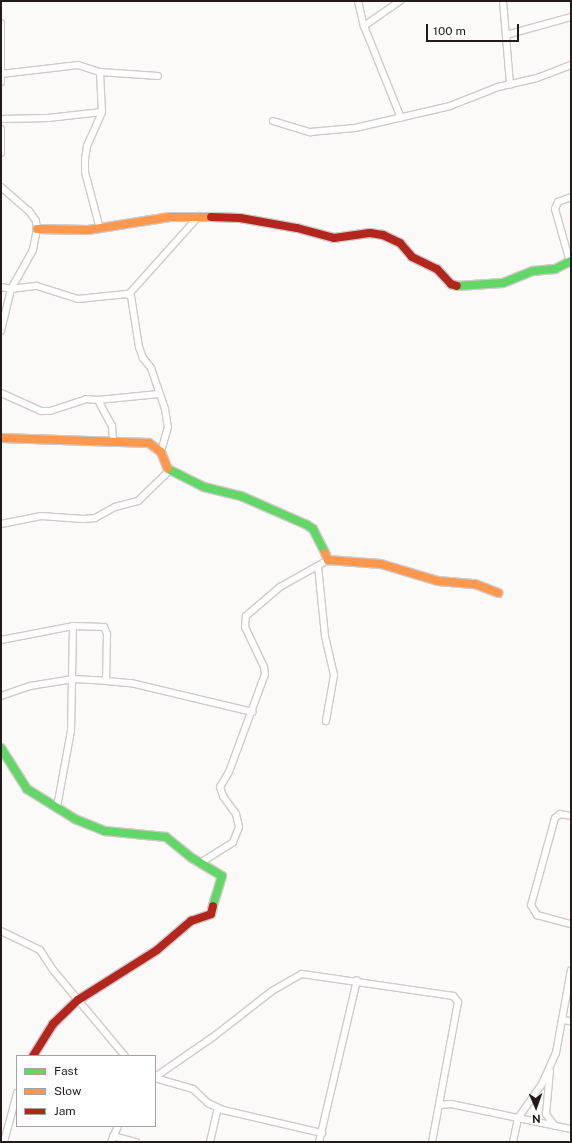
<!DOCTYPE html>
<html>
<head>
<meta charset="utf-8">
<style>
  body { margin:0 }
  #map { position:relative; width:572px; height:1143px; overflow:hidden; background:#fcf9f9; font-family:"Public Sans",sans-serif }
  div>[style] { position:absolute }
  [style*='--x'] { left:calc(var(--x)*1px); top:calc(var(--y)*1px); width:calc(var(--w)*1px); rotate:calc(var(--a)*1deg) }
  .roads { filter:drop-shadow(1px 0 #d0caca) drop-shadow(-1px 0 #d0caca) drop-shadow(0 1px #d0caca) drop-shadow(0 -1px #d0caca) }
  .street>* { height:6px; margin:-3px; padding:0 3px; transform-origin:3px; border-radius:3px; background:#fffefe }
  .fast>* { height:8px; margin:-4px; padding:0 4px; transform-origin:4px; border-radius:4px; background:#63d668 }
  .slow>* { height:8px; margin:-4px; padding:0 4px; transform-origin:4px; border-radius:4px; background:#ff974d }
  .jam>* { height:8px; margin:-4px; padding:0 4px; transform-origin:4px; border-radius:4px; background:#b3261e }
  span { translate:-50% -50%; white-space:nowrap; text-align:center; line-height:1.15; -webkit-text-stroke:3px #fff; paint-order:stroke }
  .frame { position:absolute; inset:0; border:2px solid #231a1a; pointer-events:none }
  .legend { position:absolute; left:16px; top:1055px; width:140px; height:72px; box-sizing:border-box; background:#fff; border:1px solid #a7a3a3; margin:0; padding:5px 7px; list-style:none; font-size:12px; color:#231a1a }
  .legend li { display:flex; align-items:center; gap:8px; height:20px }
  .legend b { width:20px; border:1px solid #a7a3a3 }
  .north { position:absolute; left:516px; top:1087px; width:40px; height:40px; -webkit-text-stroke:3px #fff; paint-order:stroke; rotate:178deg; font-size:11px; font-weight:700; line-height:16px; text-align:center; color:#231a1a }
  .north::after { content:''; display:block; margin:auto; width:14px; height:18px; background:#231a1a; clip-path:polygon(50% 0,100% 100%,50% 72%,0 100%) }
  .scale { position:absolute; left:426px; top:24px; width:93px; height:18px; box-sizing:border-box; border:2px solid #231a1a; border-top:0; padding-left:5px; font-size:12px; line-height:14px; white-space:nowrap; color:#231a1a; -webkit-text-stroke:3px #fff; paint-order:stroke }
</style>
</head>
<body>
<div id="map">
  <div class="roads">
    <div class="street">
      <i style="--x:358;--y:1;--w:26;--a:77"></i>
      <i style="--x:364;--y:26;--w:99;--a:68.1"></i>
      <i style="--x:503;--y:1;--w:84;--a:85.2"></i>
      <i style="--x:1;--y:23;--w:59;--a:90"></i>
      <i style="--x:364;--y:26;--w:44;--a:-34.8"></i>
      <i style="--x:506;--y:35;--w:67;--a:-15.5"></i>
      <i style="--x:1;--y:74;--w:78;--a:-6.7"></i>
      <i style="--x:78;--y:65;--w:23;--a:18"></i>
      <i style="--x:100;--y:72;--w:58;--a:3.9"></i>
      <i style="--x:1;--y:119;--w:47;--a:-1.2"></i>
      <i style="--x:48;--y:118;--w:54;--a:-6.3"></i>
      <i style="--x:273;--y:121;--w:39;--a:17"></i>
      <i style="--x:310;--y:132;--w:45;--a:-5.1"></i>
      <i style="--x:355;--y:128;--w:98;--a:-13"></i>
      <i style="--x:450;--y:106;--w:52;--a:-21.6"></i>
      <i style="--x:498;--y:87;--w:40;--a:-13"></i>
      <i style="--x:537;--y:78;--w:36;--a:-21"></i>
      <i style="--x:1;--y:129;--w:24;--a:90"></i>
      <i style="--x:1;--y:187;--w:37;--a:41"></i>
      <i style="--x:29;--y:211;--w:12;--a:55"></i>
      <i style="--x:36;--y:221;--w:8;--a:83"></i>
      <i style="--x:37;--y:229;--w:21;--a:101"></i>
      <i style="--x:33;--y:250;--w:45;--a:119.4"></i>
      <i style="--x:11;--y:289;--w:43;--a:103.4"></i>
      <i style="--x:100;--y:229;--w:59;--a:-104.7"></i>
      <i style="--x:85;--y:172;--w:13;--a:-90"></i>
      <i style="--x:85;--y:159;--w:13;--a:-81"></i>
      <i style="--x:87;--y:146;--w:37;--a:-66"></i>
      <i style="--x:102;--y:112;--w:40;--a:-92.9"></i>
      <i style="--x:570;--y:262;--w:55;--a:-105.8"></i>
      <i style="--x:555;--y:209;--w:8;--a:-67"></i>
      <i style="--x:558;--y:202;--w:14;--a:-21"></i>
      <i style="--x:1;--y:287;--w:10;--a:11"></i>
      <i style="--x:11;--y:289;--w:26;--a:-7"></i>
      <i style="--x:37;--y:286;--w:43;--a:17.6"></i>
      <i style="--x:78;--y:299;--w:49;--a:-5.8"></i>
      <i style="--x:127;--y:294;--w:4;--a:27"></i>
      <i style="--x:131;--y:296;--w:52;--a:81.1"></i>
      <i style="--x:139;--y:347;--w:12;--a:70"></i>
      <i style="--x:143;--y:358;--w:13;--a:51"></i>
      <i style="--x:151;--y:368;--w:43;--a:71.1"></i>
      <i style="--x:165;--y:409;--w:18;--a:81"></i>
      <i style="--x:168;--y:427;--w:26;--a:106"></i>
      <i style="--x:129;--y:294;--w:105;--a:-48.1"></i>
      <i style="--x:1;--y:393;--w:44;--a:24.2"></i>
      <i style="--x:41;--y:411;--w:9;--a:0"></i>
      <i style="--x:50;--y:411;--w:38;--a:-18"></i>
      <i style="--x:86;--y:399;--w:12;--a:5"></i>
      <i style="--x:98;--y:400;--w:30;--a:62"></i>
      <i style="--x:112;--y:426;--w:16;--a:86"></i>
      <i style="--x:98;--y:400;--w:61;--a:-5.6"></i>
      <i style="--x:1;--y:524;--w:41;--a:-11.3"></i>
      <i style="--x:41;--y:516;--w:42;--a:4.1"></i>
      <i style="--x:83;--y:519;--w:12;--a:-5"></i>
      <i style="--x:95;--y:518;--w:23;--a:-29"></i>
      <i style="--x:115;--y:507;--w:24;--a:-15"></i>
      <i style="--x:138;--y:501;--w:43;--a:-44.1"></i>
      <i style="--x:318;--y:566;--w:70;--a:84.3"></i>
      <i style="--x:325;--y:636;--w:40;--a:77"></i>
      <i style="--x:334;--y:675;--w:47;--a:99.9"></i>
      <i style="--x:1;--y:640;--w:73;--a:-11"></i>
      <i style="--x:73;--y:626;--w:31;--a:2"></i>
      <i style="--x:104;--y:627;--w:8;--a:67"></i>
      <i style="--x:107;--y:634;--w:47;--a:91.2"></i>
      <i style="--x:1;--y:696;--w:31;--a:-19"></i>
      <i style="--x:30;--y:686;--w:44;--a:-9.2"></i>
      <i style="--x:73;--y:679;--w:33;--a:3"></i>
      <i style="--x:106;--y:681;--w:25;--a:5"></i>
      <i style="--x:131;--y:683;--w:125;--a:13.4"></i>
      <i style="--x:57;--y:807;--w:77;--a:-79.6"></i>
      <i style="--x:71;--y:731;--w:105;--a:-88.9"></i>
      <i style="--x:571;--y:816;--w:11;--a:-170"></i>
      <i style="--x:560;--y:814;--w:6;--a:141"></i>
      <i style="--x:555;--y:818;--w:90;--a:105.4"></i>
      <i style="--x:531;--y:905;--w:12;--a:59"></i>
      <i style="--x:537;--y:915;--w:35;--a:15"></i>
      <i style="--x:200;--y:863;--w:39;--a:-32"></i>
      <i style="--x:233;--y:842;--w:16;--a:-68"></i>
      <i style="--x:239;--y:827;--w:13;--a:-103"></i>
      <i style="--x:236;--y:814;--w:22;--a:-126"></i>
      <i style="--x:223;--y:796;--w:9;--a:-108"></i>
      <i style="--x:220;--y:787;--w:17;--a:-59"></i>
      <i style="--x:229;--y:772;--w:104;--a:-69.8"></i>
      <i style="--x:265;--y:674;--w:7;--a:-98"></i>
      <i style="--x:264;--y:667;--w:44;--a:-115.4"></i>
      <i style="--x:245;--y:627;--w:11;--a:-85"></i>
      <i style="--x:246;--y:616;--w:45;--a:-40.5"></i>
      <i style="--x:280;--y:587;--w:55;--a:-29.4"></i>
      <i style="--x:1;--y:931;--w:43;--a:26"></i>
      <i style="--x:40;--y:950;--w:24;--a:57"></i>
      <i style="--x:53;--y:970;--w:112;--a:50.1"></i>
      <i style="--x:562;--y:1020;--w:9;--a:6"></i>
      <i style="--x:550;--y:1071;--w:43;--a:95.3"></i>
      <i style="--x:546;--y:1114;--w:14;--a:54"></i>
      <i style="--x:155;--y:1077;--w:70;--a:-34.6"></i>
      <i style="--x:213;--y:1037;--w:75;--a:-37.9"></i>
      <i style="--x:272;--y:991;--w:34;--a:-30"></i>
      <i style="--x:302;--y:974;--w:153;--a:8.3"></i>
      <i style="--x:453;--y:996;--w:8;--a:50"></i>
      <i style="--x:458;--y:1002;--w:142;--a:100.5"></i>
      <i style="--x:155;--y:1078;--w:40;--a:16"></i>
      <i style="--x:193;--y:1089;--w:21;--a:43"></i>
      <i style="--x:208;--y:1103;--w:17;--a:25"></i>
      <i style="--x:223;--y:1110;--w:102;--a:13.1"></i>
      <i style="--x:440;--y:1105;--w:11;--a:-5"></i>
      <i style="--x:451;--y:1104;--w:123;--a:11.8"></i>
      <i style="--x:113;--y:1136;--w:24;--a:15"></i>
      <i style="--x:4;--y:1142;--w:51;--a:-75.1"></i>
      <i style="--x:111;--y:1142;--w:17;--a:-66"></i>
      <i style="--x:210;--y:1142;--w:35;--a:-77"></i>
      <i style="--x:319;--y:1142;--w:166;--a:-76.8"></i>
      <i style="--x:513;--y:1142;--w:25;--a:-78"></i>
      <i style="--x:518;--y:1118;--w:42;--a:-54.8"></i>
      <i style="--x:542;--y:1084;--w:34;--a:-66"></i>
      <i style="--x:556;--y:1053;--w:84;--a:-79.8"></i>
    </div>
    <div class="fast">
      <i style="--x:457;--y:286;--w:46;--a:-3.7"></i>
      <i style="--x:503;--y:283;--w:32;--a:-22"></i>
      <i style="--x:533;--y:271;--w:22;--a:-5"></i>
      <i style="--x:555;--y:269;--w:18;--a:-27"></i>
      <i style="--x:168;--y:469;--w:40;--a:26.6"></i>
      <i style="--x:204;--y:487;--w:38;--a:14"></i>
      <i style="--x:241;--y:496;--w:72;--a:23.7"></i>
      <i style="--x:307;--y:525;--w:7;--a:34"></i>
      <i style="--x:313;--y:529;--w:27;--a:63"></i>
      <i style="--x:1;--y:748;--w:49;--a:57.6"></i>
      <i style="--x:27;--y:789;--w:57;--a:32"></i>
      <i style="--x:75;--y:819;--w:32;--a:22"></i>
      <i style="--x:105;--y:831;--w:61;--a:5.6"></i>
      <i style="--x:166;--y:837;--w:33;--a:39"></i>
      <i style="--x:192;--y:858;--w:35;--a:31"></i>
      <i style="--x:222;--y:876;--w:31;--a:107"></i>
    </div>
    <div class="slow">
      <i style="--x:37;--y:229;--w:51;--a:1.1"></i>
      <i style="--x:88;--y:230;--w:83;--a:-9"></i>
      <i style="--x:170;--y:217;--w:41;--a:0"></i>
      <i style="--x:1;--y:438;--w:148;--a:1.9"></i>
      <i style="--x:149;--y:443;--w:15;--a:37"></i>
      <i style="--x:161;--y:452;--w:18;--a:68"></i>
      <i style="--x:325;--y:553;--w:8;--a:67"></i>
      <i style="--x:328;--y:560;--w:53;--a:4.3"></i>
      <i style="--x:381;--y:564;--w:59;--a:16.6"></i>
      <i style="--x:438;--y:581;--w:37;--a:5"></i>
      <i style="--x:475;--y:584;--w:25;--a:21"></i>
    </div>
    <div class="jam">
      <i style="--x:211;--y:217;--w:29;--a:2"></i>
      <i style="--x:240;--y:218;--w:58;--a:10"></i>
      <i style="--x:297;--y:228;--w:38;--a:15"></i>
      <i style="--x:334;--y:238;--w:36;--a:-8"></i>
      <i style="--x:370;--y:233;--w:13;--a:9"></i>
      <i style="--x:383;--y:235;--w:19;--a:25"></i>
      <i style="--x:400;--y:243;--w:18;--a:49"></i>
      <i style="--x:412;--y:257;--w:28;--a:26"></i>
      <i style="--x:437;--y:269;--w:21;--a:47"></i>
      <i style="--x:451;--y:284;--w:6;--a:18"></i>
      <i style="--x:33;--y:1056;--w:38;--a:-58"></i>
      <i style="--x:53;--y:1024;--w:35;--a:-44"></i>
      <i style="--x:78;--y:1000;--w:93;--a:-32.3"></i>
      <i style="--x:157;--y:950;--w:45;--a:-40.5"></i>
      <i style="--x:191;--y:921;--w:21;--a:-19"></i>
      <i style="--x:211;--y:914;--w:8;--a:-76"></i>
    </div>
  </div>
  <div class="frame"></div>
  <ul class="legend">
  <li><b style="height:5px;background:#63d668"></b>Fast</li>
  <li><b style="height:5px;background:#ff974d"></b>Slow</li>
  <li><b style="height:5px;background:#b3261e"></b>Jam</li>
  </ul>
  <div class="north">N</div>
  <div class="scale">100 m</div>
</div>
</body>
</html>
